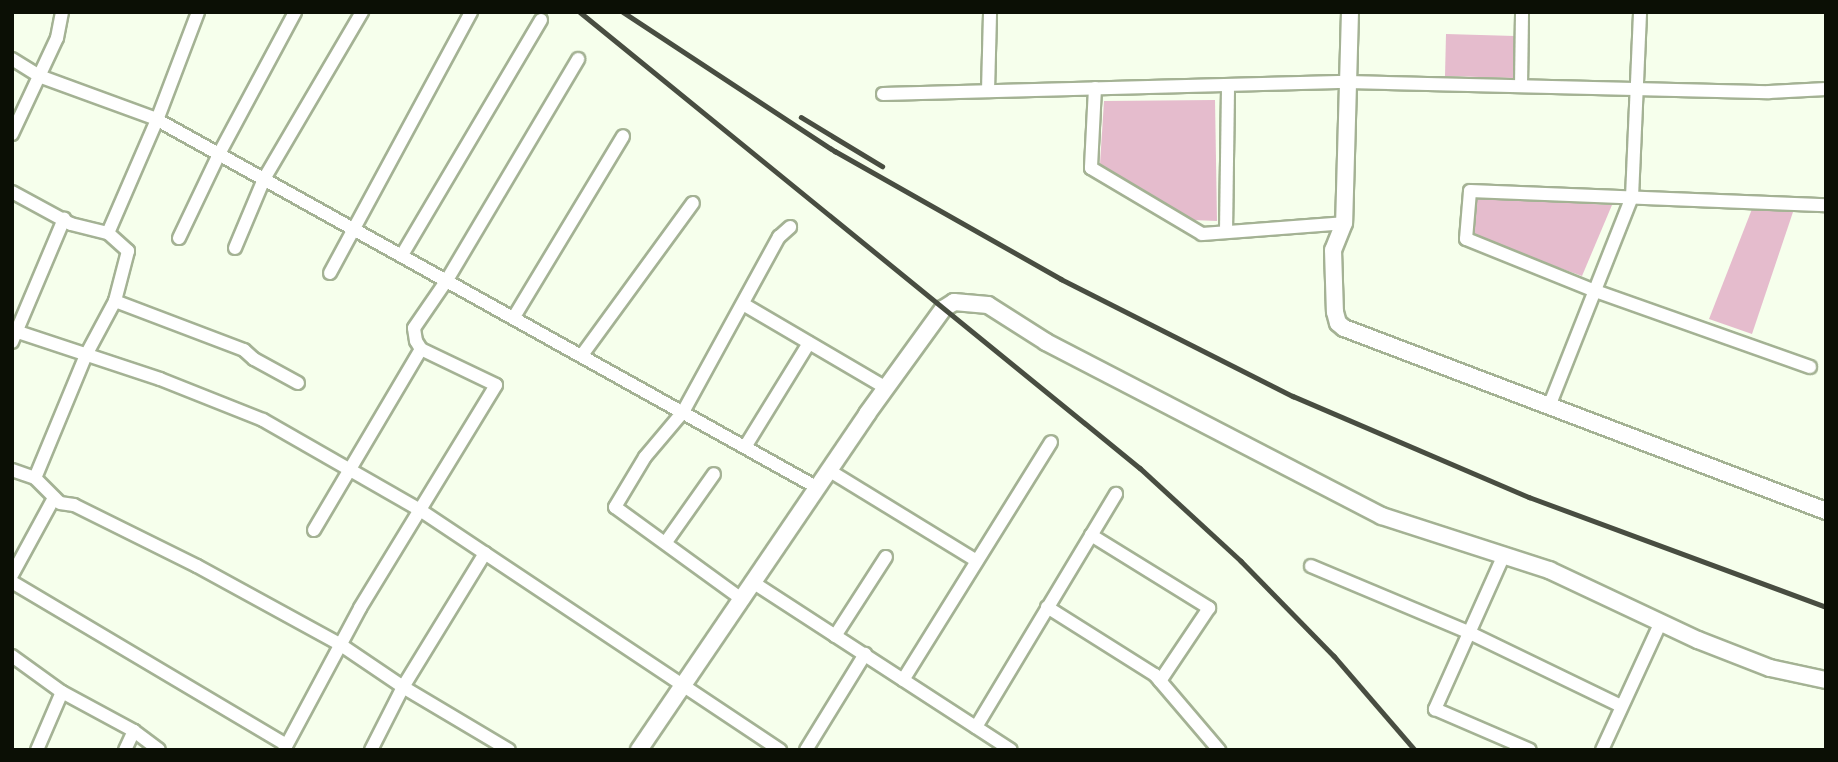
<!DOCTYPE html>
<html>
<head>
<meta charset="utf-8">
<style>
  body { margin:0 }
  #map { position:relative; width:1838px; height:762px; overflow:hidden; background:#f6ffec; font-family:"Archivo Narrow",sans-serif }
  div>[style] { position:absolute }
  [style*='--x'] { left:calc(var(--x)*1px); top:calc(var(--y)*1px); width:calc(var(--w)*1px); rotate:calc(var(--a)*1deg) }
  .green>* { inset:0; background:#e5bccd }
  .roads { filter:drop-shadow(2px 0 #a4b294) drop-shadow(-2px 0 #a4b294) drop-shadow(0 2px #a4b294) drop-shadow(0 -2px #a4b294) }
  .street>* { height:12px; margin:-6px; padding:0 6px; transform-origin:6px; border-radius:6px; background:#fff }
  .secondary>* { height:16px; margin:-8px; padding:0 8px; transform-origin:8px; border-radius:8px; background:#fff }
  .rail>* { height:4.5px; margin:-2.25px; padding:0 2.25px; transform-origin:2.25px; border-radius:2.25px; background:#484d41 }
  span { translate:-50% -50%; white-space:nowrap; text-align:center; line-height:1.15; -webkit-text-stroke:6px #f6ffec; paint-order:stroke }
  .frame { position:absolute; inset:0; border:14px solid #0b0f05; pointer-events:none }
</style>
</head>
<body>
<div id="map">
  <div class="green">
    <i style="clip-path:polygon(1446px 34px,1515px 36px,1513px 78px,1445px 76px)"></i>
    <i style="clip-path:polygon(1215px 100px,1217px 221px,1192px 220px,1100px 164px,1104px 101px)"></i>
    <i style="clip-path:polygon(1475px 198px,1612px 205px,1582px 276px,1471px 236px)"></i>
    <i style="clip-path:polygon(1752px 209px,1793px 212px,1752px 334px,1709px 319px)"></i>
  </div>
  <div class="roads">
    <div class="street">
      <i style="--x:12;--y:59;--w:32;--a:32"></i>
      <i style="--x:39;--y:76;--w:122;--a:20.1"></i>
      <i style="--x:154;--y:118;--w:760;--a:29.13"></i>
      <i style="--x:1521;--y:86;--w:74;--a:-89.2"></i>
      <i style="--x:1095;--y:88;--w:80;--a:92.9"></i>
      <i style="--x:1091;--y:168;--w:129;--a:30.7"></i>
      <i style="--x:1202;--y:234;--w:142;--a:-4.4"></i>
      <i style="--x:988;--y:91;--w:79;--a:-88.5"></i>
      <i style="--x:883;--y:94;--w:465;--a:-1.5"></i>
      <i style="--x:1348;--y:82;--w:421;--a:1.4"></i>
      <i style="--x:1769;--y:92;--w:57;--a:-3"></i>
      <i style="--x:12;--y:134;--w:106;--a:-64.9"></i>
      <i style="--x:57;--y:38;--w:26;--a:-79"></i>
      <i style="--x:12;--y:192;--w:67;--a:28.5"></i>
      <i style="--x:71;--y:224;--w:38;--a:14"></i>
      <i style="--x:108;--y:233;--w:27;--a:42"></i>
      <i style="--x:128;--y:251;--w:52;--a:104.6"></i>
      <i style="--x:115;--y:301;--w:61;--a:118.2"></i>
      <i style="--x:86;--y:355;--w:133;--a:112.5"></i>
      <i style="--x:1226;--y:232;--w:147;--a:-89.2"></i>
      <i style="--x:108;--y:233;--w:123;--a:-66.6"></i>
      <i style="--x:157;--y:120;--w:116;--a:-69.2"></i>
      <i style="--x:179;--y:238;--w:93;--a:-64.5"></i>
      <i style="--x:219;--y:154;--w:161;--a:-61.8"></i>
      <i style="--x:235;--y:248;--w:75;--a:-67.2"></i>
      <i style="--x:264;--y:179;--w:194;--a:-59.6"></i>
      <i style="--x:402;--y:255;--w:273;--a:-59.4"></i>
      <i style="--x:330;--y:273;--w:297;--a:-61.6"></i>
      <i style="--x:115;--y:301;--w:138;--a:20.8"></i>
      <i style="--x:244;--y:350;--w:13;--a:42"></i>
      <i style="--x:254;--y:359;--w:50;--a:28.6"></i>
      <i style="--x:743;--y:304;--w:166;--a:30.4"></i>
      <i style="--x:514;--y:317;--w:211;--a:-58.9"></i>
      <i style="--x:12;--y:330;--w:156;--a:18.3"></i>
      <i style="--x:160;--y:379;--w:111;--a:21.7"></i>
      <i style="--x:263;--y:420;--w:181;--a:29.8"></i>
      <i style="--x:420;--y:510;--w:433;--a:33.7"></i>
      <i style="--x:12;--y:342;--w:134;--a:-67.1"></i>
      <i style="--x:582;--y:355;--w:188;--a:-53.9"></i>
      <i style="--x:1810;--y:367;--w:228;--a:-160.5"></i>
      <i style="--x:1595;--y:291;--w:139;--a:-158"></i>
      <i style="--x:1466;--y:239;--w:48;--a:-85.2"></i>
      <i style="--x:1470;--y:191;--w:356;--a:2.3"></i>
      <i style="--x:1550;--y:404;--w:223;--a:-68.4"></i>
      <i style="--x:1632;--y:197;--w:185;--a:-87.5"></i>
      <i style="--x:745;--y:447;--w:122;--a:-58.4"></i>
      <i style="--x:12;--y:470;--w:24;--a:19"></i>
      <i style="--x:35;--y:478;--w:35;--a:45"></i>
      <i style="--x:60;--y:503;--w:14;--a:8"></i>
      <i style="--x:74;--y:505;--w:137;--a:26.4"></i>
      <i style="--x:197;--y:566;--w:164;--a:28.7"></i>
      <i style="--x:341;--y:645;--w:75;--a:34.1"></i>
      <i style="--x:403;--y:687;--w:123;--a:30.7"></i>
      <i style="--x:830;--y:471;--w:172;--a:31.5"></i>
      <i style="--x:314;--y:530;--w:210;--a:-59.4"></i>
      <i style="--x:1091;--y:535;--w:139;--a:31.7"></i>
      <i style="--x:1209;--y:608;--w:88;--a:123.9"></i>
      <i style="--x:666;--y:542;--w:83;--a:-54.8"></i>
      <i style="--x:1503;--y:557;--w:167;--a:114.1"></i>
      <i style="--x:1435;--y:709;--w:103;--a:23.3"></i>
      <i style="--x:1311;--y:566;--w:173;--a:22.8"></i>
      <i style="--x:1470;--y:633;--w:168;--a:25.8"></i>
      <i style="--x:12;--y:575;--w:88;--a:-61.4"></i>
      <i style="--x:12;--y:582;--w:319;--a:30.7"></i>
      <i style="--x:754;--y:583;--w:306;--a:33"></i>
      <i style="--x:743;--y:600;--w:158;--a:-144"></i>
      <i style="--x:615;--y:507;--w:58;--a:-59"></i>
      <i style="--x:645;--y:457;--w:59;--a:-49.8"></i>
      <i style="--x:683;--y:412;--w:200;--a:-61.3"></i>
      <i style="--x:779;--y:237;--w:15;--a:-42"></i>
      <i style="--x:1047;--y:607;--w:128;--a:32.2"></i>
      <i style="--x:1155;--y:675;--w:99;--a:49.5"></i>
      <i style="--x:835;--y:636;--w:94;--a:-57.2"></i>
      <i style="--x:12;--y:656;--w:62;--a:35.8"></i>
      <i style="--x:62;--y:692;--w:82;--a:28.4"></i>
      <i style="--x:134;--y:731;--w:31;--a:37"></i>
      <i style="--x:903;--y:680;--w:280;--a:-58.1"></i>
      <i style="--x:976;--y:727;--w:272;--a:-59"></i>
      <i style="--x:37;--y:750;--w:63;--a:-66.7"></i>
      <i style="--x:125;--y:750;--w:21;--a:-65"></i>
      <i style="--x:284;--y:750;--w:161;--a:-61.8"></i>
      <i style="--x:360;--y:608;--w:261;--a:-58.6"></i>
      <i style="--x:496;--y:385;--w:83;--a:-154.4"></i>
      <i style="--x:421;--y:349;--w:9;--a:-122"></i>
      <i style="--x:416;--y:341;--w:13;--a:-99"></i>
      <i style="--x:414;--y:328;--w:58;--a:-55.5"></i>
      <i style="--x:447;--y:280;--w:257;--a:-59.3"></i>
      <i style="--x:371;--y:750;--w:71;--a:-63.1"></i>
      <i style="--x:403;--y:687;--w:157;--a:-58.5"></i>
      <i style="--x:806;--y:750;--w:113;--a:-58.4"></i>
      <i style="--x:1602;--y:750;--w:141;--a:-65.3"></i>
    </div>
    <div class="secondary">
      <i style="--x:1350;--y:12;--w:211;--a:91.6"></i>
      <i style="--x:1344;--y:223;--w:29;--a:112"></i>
      <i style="--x:1333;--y:250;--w:62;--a:88.2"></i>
      <i style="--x:1335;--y:312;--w:11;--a:75"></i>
      <i style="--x:1338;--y:323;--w:8;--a:40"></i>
      <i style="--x:1344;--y:328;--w:516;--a:20.79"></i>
      <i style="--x:639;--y:750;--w:406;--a:-55.8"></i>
      <i style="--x:867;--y:414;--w:130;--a:-54.1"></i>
      <i style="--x:943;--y:309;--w:13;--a:-32"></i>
      <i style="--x:954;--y:302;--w:34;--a:5"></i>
      <i style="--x:988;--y:305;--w:69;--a:32.5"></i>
      <i style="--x:1046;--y:342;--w:378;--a:27.4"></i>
      <i style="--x:1382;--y:516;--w:176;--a:17.9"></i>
      <i style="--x:1549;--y:570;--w:165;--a:25.2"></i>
      <i style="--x:1698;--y:640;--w:77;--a:21.3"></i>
      <i style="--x:1770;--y:668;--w:57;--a:12.1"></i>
    </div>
  </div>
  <div class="rail">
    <i style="--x:580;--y:12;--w:722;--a:39.16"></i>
    <i style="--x:1140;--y:468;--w:137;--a:42.6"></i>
    <i style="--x:1241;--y:561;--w:133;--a:45.6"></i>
    <i style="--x:1334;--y:656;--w:124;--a:49.2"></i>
    <i style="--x:623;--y:12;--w:254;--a:33.3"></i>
    <i style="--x:835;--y:151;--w:260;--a:29.5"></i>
    <i style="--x:1061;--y:279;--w:260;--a:26.8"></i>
    <i style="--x:1293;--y:396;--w:257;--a:23.2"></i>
    <i style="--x:1529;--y:497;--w:317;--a:20.3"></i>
    <i style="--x:801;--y:117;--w:95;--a:31.2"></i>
  </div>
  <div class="frame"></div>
</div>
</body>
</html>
